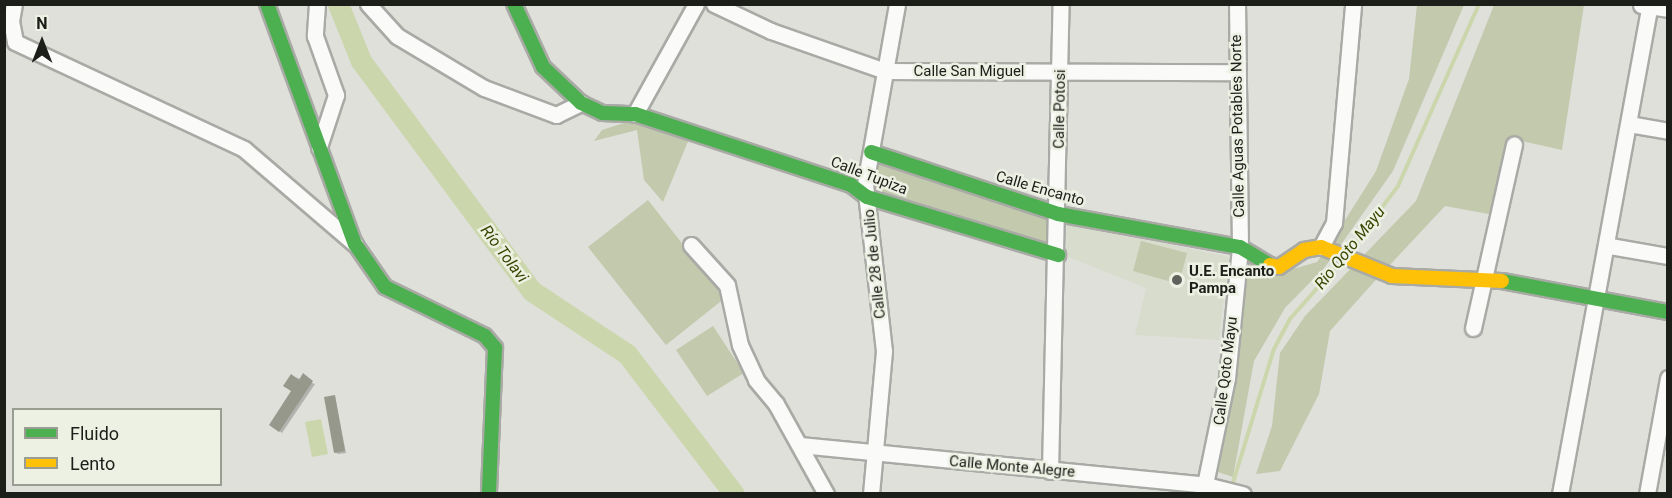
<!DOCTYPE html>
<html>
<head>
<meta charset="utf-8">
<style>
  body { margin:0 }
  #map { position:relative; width:1672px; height:498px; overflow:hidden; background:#dfe0da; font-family:Roboto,sans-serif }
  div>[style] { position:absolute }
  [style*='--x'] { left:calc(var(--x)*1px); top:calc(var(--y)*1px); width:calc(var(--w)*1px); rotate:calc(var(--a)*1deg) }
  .built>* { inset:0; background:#d8dccd }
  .green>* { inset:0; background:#c2c9ad }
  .water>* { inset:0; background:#ccd6ac }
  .shadow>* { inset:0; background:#0003 }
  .stream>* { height:4px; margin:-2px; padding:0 2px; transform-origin:2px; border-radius:2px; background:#ccd6ac }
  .river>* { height:21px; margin:-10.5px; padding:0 10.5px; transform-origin:10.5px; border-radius:10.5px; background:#ccd6ac }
  .building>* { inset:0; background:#96988c }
  .roads { filter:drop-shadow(2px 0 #a9aaa5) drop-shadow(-2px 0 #a9aaa5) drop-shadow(0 2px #a9aaa5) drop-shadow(0 -2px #a9aaa5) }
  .street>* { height:15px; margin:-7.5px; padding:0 7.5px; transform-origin:7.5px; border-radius:7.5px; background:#fafaf9 }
  .fast>* { height:14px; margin:-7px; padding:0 7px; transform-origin:7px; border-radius:7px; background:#4caf50 }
  .slow>* { height:14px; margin:-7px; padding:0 7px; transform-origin:7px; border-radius:7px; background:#ffc107 }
  .dots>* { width:16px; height:16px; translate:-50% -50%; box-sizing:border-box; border:3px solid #edf1e3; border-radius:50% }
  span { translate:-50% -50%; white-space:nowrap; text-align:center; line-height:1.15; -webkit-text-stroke:5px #edf1e3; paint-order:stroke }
  .street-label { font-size:15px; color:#1c1e19 }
  .poi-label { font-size:15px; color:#1c1e19; font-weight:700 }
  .left { translate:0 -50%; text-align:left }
  .water-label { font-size:16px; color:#3a4500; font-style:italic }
  .frame { position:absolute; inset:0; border:6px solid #1c1e19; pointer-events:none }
  .legend { position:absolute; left:12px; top:408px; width:210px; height:78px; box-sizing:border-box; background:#edf1e3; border:2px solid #999d92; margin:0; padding:8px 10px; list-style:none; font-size:18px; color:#1c1e19 }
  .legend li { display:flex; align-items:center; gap:12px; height:30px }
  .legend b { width:30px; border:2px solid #999d92 }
  .north { position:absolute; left:12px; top:12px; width:60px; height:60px; -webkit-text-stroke:4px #edf1e3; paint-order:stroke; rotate:0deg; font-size:16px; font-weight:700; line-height:24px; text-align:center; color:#1c1e19 }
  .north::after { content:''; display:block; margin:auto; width:21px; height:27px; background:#1c1e19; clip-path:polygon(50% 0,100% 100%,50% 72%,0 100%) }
</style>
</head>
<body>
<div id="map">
  <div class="built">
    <i style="clip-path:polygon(1067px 222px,1229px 257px,1219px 340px,1135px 335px,1146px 288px,1066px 256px)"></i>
  </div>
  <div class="green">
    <i style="clip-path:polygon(1417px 5px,1464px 5px,1393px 171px,1325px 267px,1285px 308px,1254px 361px,1233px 477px,1218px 472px,1233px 396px,1245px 262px,1276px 274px,1317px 262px,1337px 233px,1376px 171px,1409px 79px)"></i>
    <i style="clip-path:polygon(1494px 5px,1584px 5px,1562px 150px,1509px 138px,1489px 214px,1445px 206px,1373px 283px,1330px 331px,1319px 394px,1280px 471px,1256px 474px,1272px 426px,1280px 353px,1305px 316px,1416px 201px)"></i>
    <i style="clip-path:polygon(630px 121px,689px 139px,663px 202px,644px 180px,637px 130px,594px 141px,602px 130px)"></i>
    <i style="clip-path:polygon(876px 162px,1051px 216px,1048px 244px,876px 193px)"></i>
    <i style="clip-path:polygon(648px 200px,725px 298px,666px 345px,588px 247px)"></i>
    <i style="clip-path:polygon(1141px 241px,1187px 253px,1179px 284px,1133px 271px)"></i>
    <i style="clip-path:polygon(713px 326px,744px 373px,707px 396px,676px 350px)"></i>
  </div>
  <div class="water">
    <i style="clip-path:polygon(321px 419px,328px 454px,312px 457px,305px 422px)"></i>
  </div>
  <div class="shadow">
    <i style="clip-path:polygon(292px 376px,315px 384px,282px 433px,273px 427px,293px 392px)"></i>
    <i style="clip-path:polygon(335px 397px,346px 453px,338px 454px,335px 452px)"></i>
  </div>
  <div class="stream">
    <i style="--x:1349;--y:252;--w:82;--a:-53.4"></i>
    <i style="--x:1398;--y:186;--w:199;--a:-66"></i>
    <i style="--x:1232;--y:486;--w:143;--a:-73"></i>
    <i style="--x:1274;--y:349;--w:34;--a:-62"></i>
    <i style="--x:1290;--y:319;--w:76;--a:-48.7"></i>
  </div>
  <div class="river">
    <i style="--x:338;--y:4;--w:61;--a:68"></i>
    <i style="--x:361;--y:61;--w:287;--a:53.4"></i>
    <i style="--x:532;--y:291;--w:114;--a:33.6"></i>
    <i style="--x:627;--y:354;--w:176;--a:52.6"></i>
  </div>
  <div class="building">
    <i style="clip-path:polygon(303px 373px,313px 381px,279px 432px,269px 425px,291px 391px,283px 386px,291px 374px,299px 380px)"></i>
    <i style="clip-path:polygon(335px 395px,345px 451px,334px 453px,324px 397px)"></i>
  </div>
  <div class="roads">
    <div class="street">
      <i style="--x:317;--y:4;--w:32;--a:94"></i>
      <i style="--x:315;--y:36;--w:63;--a:70.4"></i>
      <i style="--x:336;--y:95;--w:55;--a:108.1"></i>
      <i style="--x:368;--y:4;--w:43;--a:47.8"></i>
      <i style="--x:397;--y:36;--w:101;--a:30.9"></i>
      <i style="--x:484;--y:88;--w:77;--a:20.6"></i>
      <i style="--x:556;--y:115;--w:28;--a:-26"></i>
      <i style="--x:714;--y:4;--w:63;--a:25.3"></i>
      <i style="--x:771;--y:31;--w:121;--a:19.3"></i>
      <i style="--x:885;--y:71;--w:352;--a:0.2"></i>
      <i style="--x:1641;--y:5;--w:27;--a:8"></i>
      <i style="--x:4;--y:21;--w:7;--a:0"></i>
      <i style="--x:11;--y:21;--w:21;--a:79"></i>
      <i style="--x:15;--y:42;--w:253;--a:25"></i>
      <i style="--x:244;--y:149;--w:146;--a:40.6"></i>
      <i style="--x:11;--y:21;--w:17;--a:-80"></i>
      <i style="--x:635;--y:114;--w:126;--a:-61"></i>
      <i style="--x:1629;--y:124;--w:40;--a:10"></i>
      <i style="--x:691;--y:245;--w:54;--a:48"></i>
      <i style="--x:727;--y:285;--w:61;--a:77.8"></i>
      <i style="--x:740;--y:345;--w:38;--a:65"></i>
      <i style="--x:756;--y:380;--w:31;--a:50"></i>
      <i style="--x:776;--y:404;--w:103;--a:60.9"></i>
      <i style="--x:1610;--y:246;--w:59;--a:9.8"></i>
      <i style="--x:1321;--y:247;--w:27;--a:-62"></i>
      <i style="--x:1334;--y:223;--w:220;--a:-85"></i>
      <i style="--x:1473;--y:328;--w:188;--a:-77.4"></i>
      <i style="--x:800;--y:445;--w:408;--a:5.6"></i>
      <i style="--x:1206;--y:485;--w:38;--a:14"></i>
      <i style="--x:1050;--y:471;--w:467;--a:-88.7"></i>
      <i style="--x:871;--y:494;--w:144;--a:-84.8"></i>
      <i style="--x:884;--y:351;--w:168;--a:-96.5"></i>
      <i style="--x:865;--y:184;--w:183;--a:-79.9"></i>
      <i style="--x:1203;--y:494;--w:118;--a:-78.3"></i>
      <i style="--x:1227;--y:378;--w:132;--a:-84.3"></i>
      <i style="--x:1240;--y:247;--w:243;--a:-90.7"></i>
      <i style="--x:1560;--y:494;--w:498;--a:-79.6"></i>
      <i style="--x:1647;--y:494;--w:118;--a:-79.7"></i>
    </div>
    <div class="fast">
      <i style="--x:267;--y:4;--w:256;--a:69.9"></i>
      <i style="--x:355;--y:244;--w:52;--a:55.1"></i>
      <i style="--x:385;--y:287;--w:111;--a:26.1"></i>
      <i style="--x:485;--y:336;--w:16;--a:50"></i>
      <i style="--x:495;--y:348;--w:146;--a:92.4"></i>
      <i style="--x:514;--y:4;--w:69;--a:65.3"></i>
      <i style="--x:543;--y:67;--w:52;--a:43.5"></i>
      <i style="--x:581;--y:103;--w:23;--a:25"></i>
      <i style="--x:602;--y:113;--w:33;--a:2"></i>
      <i style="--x:635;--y:114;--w:227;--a:18.2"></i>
      <i style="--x:851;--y:185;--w:20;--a:37"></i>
      <i style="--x:867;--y:197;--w:200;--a:16.9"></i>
      <i style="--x:871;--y:152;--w:197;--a:18.3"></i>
      <i style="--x:1058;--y:214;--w:185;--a:10.3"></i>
      <i style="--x:1240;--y:247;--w:35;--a:31"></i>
      <i style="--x:1502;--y:281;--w:169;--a:10.6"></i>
    </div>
    <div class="slow">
      <i style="--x:1270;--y:265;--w:9;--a:13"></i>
      <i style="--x:1279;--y:267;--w:30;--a:-34"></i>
      <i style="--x:1304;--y:250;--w:17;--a:-10"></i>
      <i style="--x:1321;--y:247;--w:77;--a:22.2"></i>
      <i style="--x:1392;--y:276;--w:110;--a:2.6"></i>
    </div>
  </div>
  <div class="dots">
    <i style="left:1177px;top:280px;background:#60625d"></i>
  </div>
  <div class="street-label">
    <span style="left:969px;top:72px">Calle San Miguel</span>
    <span style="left:1060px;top:109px;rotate:-89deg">Calle Potosi</span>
    <span style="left:1238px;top:126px;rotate:-91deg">Calle Aguas Potables Norte</span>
    <span style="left:869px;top:176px;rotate:21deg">Calle Tupiza</span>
    <span style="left:1040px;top:189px;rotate:16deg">Calle Encanto</span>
    <span style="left:875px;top:264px;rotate:-96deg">Calle 28 de Julio</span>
    <span style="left:1226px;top:371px;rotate:-83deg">Calle Qoto Mayu</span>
    <span style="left:1012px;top:467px;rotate:5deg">Calle Monte Alegre</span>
  </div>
  <div class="poi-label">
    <span class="left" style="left:1189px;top:280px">U.E. Encanto<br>Pampa</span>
  </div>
  <div class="water-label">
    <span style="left:1350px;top:248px;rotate:-51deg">Rio Qoto Mayu</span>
    <span style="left:504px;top:254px;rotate:53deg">Río Tolavi</span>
  </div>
  <div class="frame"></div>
  <ul class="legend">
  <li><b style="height:8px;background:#4caf50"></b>Fluido</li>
  <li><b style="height:8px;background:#ffc107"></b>Lento</li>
  </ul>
  <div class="north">N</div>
</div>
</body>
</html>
